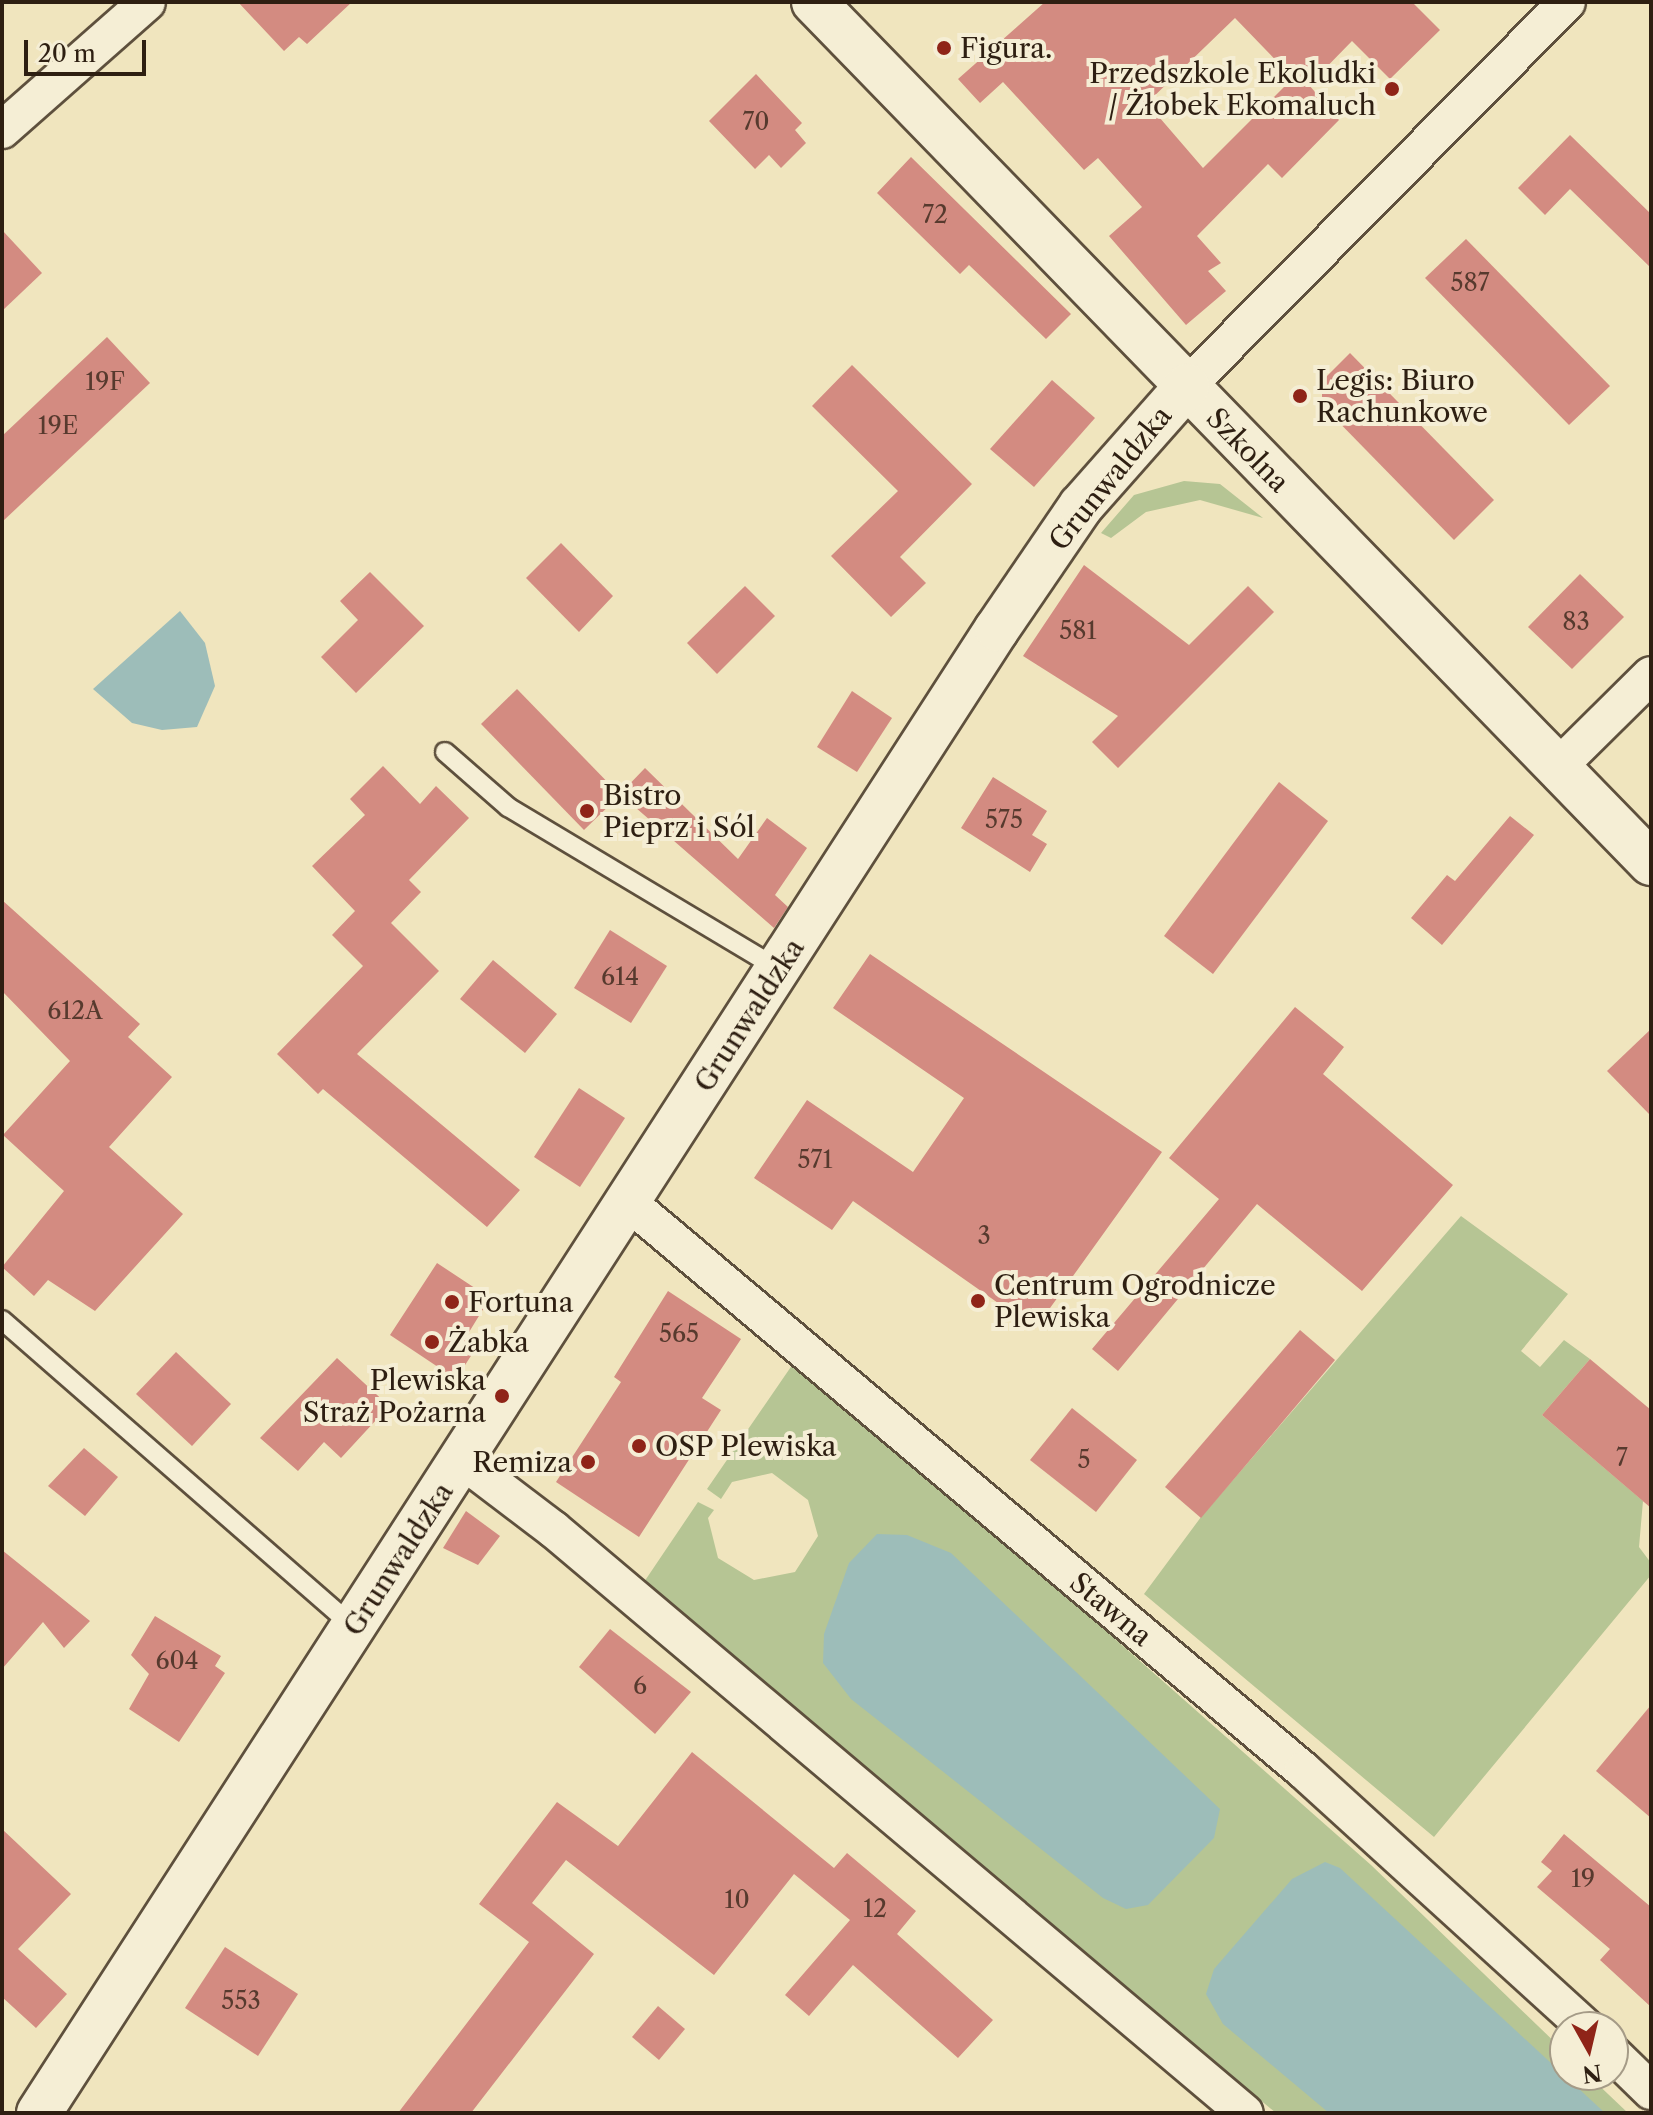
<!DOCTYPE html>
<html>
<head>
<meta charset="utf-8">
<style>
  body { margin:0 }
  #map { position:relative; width:1653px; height:2115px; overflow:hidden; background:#f0e5be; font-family:"Libre Caslon Text",serif }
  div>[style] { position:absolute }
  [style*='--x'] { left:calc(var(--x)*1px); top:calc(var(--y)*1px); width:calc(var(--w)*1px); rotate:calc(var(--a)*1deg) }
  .green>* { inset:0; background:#b6c594 }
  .water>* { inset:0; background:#9dbdb9 }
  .building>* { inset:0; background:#d38b81 }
  .roads { filter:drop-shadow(2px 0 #5e503d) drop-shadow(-2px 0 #5e503d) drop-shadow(0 2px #5e503d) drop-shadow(0 -2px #5e503d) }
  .lane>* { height:18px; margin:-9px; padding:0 9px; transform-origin:9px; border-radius:9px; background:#f5eed5 }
  .street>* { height:36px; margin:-18px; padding:0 18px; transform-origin:18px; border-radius:18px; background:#f5eed5 }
  .secondary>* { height:44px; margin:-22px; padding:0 22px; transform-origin:22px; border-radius:22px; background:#f5eed5 }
  .dots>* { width:22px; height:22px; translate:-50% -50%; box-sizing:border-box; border:4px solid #f5eed5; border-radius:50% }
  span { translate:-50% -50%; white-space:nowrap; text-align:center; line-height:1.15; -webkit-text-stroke:8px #f5eed5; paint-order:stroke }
  .number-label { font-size:24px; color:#573a2e }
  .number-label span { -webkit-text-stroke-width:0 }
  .poi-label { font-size:28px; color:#2e1f12 }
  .left { translate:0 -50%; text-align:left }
  .right { translate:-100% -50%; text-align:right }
  .street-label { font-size:28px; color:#2e1f12 }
  .frame { position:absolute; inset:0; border:4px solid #2e1f12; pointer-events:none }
  .north { position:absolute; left:1549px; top:2011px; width:80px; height:80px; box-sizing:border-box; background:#f5eed5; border:2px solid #a59b87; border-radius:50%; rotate:172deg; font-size:22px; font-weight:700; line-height:32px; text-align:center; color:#2e1f12 }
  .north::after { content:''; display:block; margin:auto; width:28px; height:36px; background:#8f2418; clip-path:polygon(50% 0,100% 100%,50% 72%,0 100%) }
  .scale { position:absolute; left:24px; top:40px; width:122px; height:36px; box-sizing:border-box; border:4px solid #2e1f12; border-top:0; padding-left:10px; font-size:24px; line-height:28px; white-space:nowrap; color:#2e1f12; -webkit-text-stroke:6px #f5eed5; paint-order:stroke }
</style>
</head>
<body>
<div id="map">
  <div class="green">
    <i style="clip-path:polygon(1184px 481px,1220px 484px,1263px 518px,1200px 500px,1146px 512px,1111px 538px,1101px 533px,1134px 495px)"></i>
    <i style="clip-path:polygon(1461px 1216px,1568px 1294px,1521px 1351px,1540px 1367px,1564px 1340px,1590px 1359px,1542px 1415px,1643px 1501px,1639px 1547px,1651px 1563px,1651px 1575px,1434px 1837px,1144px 1594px,1201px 1517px)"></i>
    <i style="clip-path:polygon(797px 1358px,1371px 1865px,1565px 2052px,1565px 2075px,1588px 2075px,1628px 2113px,1276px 2113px,642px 1585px,698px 1502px,714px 1510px,708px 1518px,718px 1558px,754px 1580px,795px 1572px,818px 1536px,808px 1500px,772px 1473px,732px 1482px,721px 1499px,707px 1489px)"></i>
  </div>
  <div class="water">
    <i style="clip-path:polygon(180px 611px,205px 643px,215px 686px,197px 727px,162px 730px,132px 723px,93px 689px)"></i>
    <i style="clip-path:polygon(877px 1534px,907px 1535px,951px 1553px,1220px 1809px,1214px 1838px,1148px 1905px,1126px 1909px,1103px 1898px,851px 1699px,823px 1663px,824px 1634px,849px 1563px)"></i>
    <i style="clip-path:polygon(1325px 1862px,1340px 1868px,1605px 2113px,1329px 2113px,1223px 2024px,1206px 1994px,1214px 1969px,1292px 1879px)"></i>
  </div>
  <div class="building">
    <i style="clip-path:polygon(238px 2px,352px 2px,307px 44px,299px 37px,284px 51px)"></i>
    <i style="clip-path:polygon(evenodd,1045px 2px,1412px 2px,1440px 30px,1390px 79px,1352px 41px,1309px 85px,1339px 120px,1282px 178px,1268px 164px,1197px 236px,1221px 263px,1208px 271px,1226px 291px,1186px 325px,1109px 236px,1142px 207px,1098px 158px,1084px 170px,1003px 82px,980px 103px,958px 79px,1045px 2px,1235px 18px,1293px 78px,1203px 168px,1147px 103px,1235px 18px)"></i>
    <i style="clip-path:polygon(756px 74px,802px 123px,795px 130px,806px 143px,781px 168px,769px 155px,755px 169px,709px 121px)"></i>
    <i style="clip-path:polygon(1570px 135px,1651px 214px,1651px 268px,1570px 189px,1545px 215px,1518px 188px)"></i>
    <i style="clip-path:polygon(911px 157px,1071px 314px,1046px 339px,969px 265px,960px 274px,877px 193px)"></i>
    <i style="clip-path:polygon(2px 230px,42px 273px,2px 311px)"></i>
    <i style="clip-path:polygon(1466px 239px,1610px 386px,1569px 425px,1425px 278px)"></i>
    <i style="clip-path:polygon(107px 337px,150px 383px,2px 522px,2px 436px)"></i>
    <i style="clip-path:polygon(1350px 353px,1494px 500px,1454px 540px,1322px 405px,1322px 381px)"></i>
    <i style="clip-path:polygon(852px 365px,972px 484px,900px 557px,926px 583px,891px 617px,831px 556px,898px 491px,812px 406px)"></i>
    <i style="clip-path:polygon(1052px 380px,1095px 418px,1034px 487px,990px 449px)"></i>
    <i style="clip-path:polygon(561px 543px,613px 596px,579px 632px,526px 578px)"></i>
    <i style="clip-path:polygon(1084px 565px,1189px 645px,1248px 586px,1274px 612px,1118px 768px,1092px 742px,1118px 716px,1023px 656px)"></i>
    <i style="clip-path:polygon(370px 572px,424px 626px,356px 693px,321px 657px,358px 620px,340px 601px)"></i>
    <i style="clip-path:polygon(1580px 574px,1624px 617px,1572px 669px,1528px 627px)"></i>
    <i style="clip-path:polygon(745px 586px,775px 616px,717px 674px,687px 643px)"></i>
    <i style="clip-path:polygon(517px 689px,620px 795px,584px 830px,481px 724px)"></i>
    <i style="clip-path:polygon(852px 691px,892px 718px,857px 772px,817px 747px)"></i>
    <i style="clip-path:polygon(383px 766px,420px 804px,436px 786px,469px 818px,409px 880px,421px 892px,391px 923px,439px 971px,357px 1054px,520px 1190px,487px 1227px,323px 1089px,318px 1094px,277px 1054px,363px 966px,332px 935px,355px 911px,312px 866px,365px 815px,350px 799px)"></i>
    <i style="clip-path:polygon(645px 768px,738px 859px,767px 818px,807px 848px,775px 895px,788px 907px,774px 928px,620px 794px)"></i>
    <i style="clip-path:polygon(993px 777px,1047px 811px,1032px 835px,1047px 844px,1030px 872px,961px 828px)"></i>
    <i style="clip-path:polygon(1279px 782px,1328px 821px,1213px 974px,1164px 936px)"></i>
    <i style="clip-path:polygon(1510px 816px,1534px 835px,1442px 945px,1411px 918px,1447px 875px,1455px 881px)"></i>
    <i style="clip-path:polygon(2px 900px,140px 1024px,128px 1037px,172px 1077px,109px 1147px,183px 1214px,95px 1311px,48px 1280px,34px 1296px,2px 1267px,64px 1191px,3px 1135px,70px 1061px,2px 991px)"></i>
    <i style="clip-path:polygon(610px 930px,667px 966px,631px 1023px,574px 988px)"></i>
    <i style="clip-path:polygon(870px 954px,1162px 1152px,1035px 1329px,853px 1201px,832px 1230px,754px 1178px,807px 1100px,913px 1172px,964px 1098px,833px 1008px)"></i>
    <i style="clip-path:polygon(493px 960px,557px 1014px,525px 1053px,460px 999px)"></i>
    <i style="clip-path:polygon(1295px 1007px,1344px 1047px,1323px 1074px,1453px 1185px,1362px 1291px,1257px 1204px,1118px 1371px,1092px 1349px,1219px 1199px,1169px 1158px)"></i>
    <i style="clip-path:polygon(1651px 1029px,1651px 1116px,1607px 1071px)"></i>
    <i style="clip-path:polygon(579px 1088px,625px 1118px,580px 1187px,534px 1157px)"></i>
    <i style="clip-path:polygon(437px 1263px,490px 1298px,466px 1337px,478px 1345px,456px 1379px,390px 1335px)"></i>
    <i style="clip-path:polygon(668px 1291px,741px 1339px,702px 1398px,721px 1410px,639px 1537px,556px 1482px,621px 1382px,614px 1377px)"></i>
    <i style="clip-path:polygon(1300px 1330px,1335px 1360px,1201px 1518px,1165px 1487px)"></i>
    <i style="clip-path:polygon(176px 1352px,231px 1404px,192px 1446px,136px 1394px)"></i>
    <i style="clip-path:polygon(337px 1358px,389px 1406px,341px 1458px,324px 1442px,298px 1471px,260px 1438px)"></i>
    <i style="clip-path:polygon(1590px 1359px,1651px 1410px,1651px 1508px,1542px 1415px)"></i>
    <i style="clip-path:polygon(1072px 1408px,1137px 1460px,1096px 1512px,1030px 1460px)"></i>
    <i style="clip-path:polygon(84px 1448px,118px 1477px,85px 1516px,48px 1486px)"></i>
    <i style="clip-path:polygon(466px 1511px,500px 1536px,478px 1565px,443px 1548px)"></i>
    <i style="clip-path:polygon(2px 1550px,90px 1621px,64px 1648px,43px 1622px,2px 1669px)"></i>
    <i style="clip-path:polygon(155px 1616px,221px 1656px,215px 1666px,225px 1673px,179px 1742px,129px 1709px,149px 1674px,131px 1655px)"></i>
    <i style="clip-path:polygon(610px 1629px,691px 1692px,655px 1734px,579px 1667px)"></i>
    <i style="clip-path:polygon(1651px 1705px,1651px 1818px,1596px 1771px)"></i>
    <i style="clip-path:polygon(692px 1752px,834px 1868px,847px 1853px,916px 1911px,897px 1934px,993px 2020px,958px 2058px,853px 1965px,809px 2016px,785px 1995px,850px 1920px,794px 1874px,714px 1975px,566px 1860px,532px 1903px,594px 1954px,471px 2113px,398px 2113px,529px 1942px,479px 1904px,557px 1802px,618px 1846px)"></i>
    <i style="clip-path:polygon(2px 1829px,71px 1894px,18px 1949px,67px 1994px,36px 2028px,2px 1997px)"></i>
    <i style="clip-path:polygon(1564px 1834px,1651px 1907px,1651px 2007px,1600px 1960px,1610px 1949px,1537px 1887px,1552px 1871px,1541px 1862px)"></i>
    <i style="clip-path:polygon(225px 1947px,298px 1994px,258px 2056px,185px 2008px)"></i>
    <i style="clip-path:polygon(658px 2006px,685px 2029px,659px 2060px,632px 2037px)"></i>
  </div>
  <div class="roads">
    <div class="lane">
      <i style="--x:445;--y:752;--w:84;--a:41.1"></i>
      <i style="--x:508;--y:807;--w:316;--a:30.9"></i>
      <i style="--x:2;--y:1320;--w:467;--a:41.1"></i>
    </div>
    <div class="street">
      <i style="--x:2;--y:130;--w:193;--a:-41.4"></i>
      <i style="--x:1187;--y:386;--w:540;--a:-45.3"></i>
      <i style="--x:1557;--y:768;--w:132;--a:-44.7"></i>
      <i style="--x:628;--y:1202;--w:882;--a:40.08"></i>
      <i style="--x:1303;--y:1770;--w:382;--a:42.3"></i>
      <i style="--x:462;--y:1460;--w:114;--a:37.2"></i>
      <i style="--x:553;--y:1529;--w:905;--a:40.16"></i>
      <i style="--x:1613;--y:2054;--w:53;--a:44.2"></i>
    </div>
    <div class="secondary">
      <i style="--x:814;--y:2;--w:1201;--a:45.81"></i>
      <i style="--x:39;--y:2113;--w:1766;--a:-57.16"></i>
      <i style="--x:997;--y:629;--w:149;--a:-55.7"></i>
      <i style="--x:1081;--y:506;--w:160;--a:-48.5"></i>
    </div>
  </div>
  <div class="dots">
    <i style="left:944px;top:48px;background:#8f2418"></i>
    <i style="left:1392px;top:89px;background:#8f2418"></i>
    <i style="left:1300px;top:396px;background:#8f2418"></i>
    <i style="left:587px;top:811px;background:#8f2418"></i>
    <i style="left:978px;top:1301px;background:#8f2418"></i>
    <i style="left:452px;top:1302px;background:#8f2418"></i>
    <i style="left:432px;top:1342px;background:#8f2418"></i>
    <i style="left:502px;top:1396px;background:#8f2418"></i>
    <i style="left:639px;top:1446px;background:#8f2418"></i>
    <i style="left:588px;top:1462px;background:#8f2418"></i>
  </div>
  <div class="number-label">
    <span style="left:756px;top:122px">70</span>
    <span style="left:935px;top:215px">72</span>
    <span style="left:1470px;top:283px">587</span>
    <span style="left:105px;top:382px">19F</span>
    <span style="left:58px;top:426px">19E</span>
    <span style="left:1576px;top:622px">83</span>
    <span style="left:1078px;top:631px">581</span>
    <span style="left:1004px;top:820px">575</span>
    <span style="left:620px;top:977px">614</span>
    <span style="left:75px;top:1011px">612A</span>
    <span style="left:815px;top:1160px">571</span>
    <span style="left:984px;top:1236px">3</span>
    <span style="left:679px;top:1334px">565</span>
    <span style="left:1622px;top:1458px">7</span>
    <span style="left:1084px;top:1460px">5</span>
    <span style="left:177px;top:1661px">604</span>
    <span style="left:640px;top:1686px">6</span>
    <span style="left:1583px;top:1879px">19</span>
    <span style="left:737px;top:1900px">10</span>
    <span style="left:875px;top:1909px">12</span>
    <span style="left:241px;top:2001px">553</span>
  </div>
  <div class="poi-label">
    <span class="left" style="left:960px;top:48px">Figura.</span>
    <span class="right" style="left:1376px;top:89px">Przedszkole Ekoludki<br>/ Żłobek Ekomaluch</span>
    <span class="left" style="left:1316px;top:396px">Legis: Biuro<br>Rachunkowe</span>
    <span class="left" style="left:603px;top:811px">Bistro<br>Pieprz i Sól</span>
    <span class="left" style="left:994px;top:1301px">Centrum Ogrodnicze<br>Plewiska</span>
    <span class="left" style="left:468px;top:1302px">Fortuna</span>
    <span class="left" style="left:448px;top:1342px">Żabka</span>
    <span class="right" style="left:486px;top:1396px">Plewiska<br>Straż Pożarna</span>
    <span class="left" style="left:655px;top:1446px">OSP Plewiska</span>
    <span class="right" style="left:572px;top:1462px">Remiza</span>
  </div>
  <div class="street-label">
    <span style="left:1248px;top:450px;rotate:46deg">Szkolna</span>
    <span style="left:1110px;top:478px;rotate:-51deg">Grunwaldzka</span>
    <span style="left:749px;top:1015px;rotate:-57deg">Grunwaldzka</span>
    <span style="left:398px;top:1559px;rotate:-57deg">Grunwaldzka</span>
    <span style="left:1111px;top:1609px;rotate:40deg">Stawna</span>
  </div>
  <div class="frame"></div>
  <div class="north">N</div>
  <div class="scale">20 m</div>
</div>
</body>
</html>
